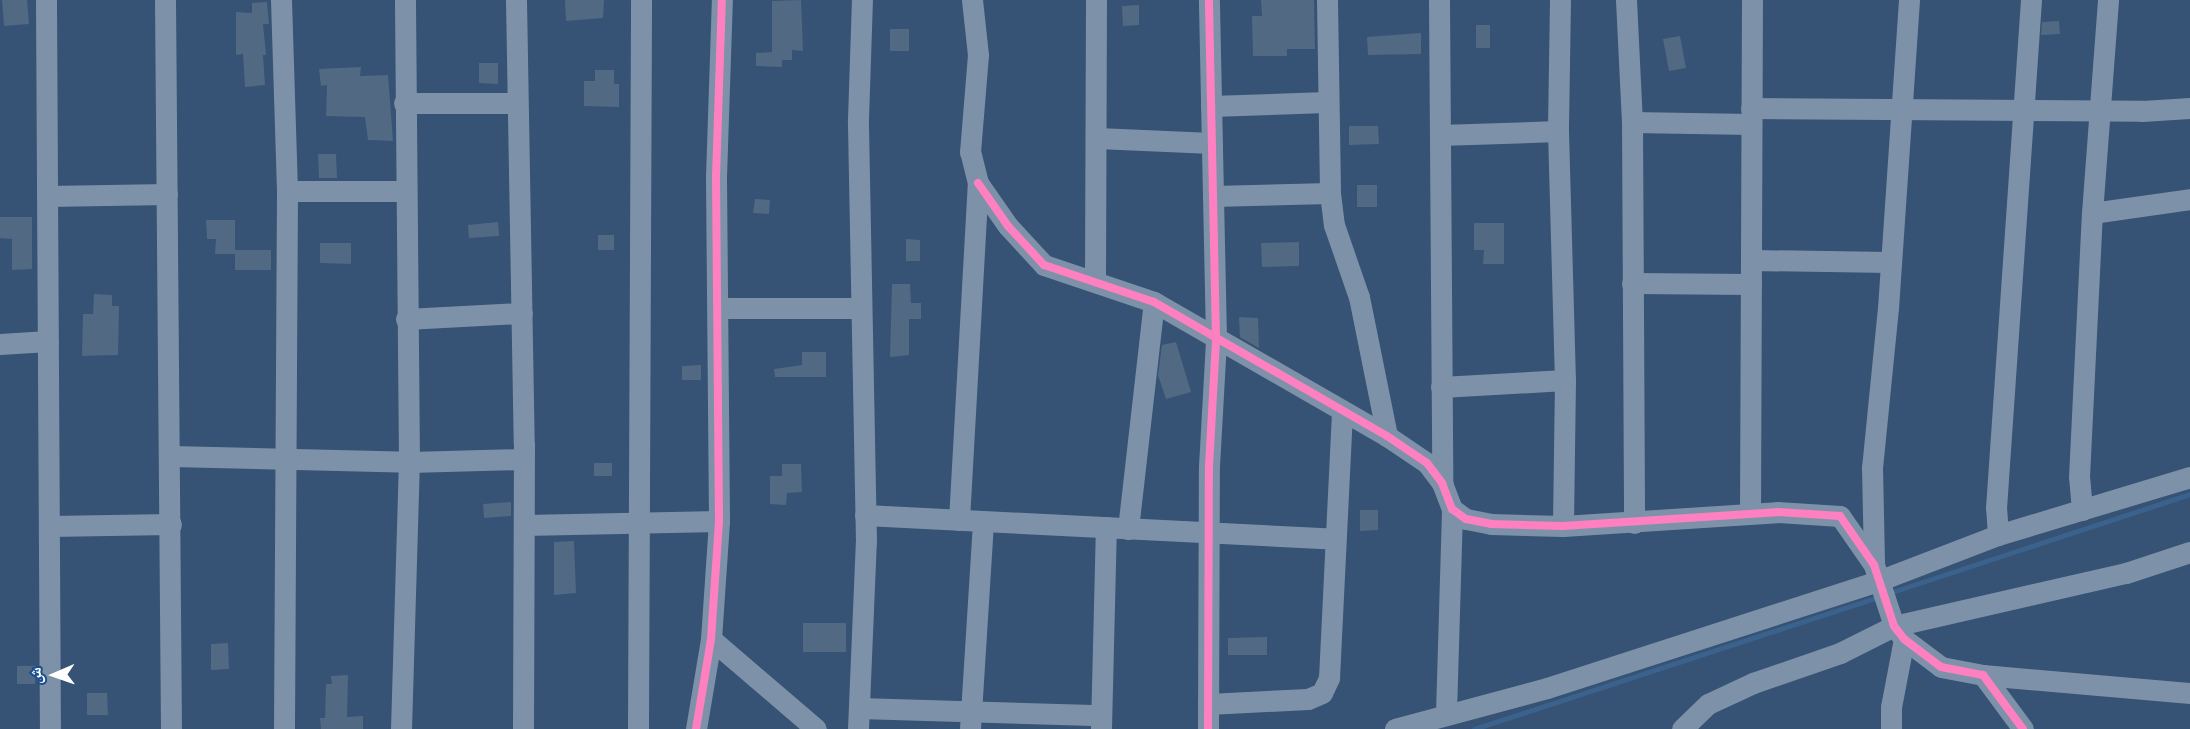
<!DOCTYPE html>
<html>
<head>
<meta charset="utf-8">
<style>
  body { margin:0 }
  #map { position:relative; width:2190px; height:729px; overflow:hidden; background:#365274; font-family:"Fira Sans","Noto Naskh Arabic",sans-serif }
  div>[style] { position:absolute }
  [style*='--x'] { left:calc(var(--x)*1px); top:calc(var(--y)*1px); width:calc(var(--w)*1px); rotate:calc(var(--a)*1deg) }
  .stream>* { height:5px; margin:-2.5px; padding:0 2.5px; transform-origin:2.5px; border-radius:2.5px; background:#3b618d }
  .building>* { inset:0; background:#526984 }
  .minor>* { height:21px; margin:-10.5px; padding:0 10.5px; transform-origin:10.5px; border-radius:10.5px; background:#7d92a8 }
  .cycleway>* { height:8px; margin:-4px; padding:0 4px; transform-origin:4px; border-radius:4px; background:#ff80c0 }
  span { translate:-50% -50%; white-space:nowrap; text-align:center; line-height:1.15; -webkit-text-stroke:4.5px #1b4f8f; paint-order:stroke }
  .north { position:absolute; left:24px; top:645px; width:60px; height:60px; -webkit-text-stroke:4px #1b4f8f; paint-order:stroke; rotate:268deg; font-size:16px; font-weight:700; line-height:24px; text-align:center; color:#fff }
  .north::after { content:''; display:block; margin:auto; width:21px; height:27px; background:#fff; clip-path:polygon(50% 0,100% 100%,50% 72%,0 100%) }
</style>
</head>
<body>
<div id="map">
  <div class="stream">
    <i style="--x:1889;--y:593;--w:317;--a:-18.2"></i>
    <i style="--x:1474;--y:729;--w:428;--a:-18.1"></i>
  </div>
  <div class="building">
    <i style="clip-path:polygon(2px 0,27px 0,29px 24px,4px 26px)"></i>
    <i style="clip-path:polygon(565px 0,604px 0,603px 18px,566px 21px)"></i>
    <i style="clip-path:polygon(801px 0,803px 51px,792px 50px,792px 60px,782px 60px,782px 67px,756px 66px,756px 53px,772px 52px,772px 1px)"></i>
    <i style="clip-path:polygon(1261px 0,1314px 0,1315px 49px,1287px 49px,1287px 56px,1253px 56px,1252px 16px,1262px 16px)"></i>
    <i style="clip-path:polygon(267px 2px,269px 24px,263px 24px,266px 55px,263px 55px,265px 85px,245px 87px,243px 54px,236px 55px,236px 12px,252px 13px,252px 3px)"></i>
    <i style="clip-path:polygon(1139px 5px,1139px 25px,1123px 26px,1122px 6px)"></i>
    <i style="clip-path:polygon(2059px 21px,2060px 34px,2041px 35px,2042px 22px)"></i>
    <i style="clip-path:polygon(1476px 25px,1490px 25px,1490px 48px,1476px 48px)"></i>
    <i style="clip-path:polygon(890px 29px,909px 29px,909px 51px,890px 51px)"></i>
    <i style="clip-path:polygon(1421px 33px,1421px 54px,1368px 55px,1367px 37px)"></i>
    <i style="clip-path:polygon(1680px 36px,1686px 68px,1669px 71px,1663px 39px)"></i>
    <i style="clip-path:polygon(479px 63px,498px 63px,498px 84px,479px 83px)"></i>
    <i style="clip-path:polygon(361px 67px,360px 76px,388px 75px,393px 141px,368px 140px,365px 117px,326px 116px,327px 85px,321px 86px,319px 69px)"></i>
    <i style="clip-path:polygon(595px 70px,614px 70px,614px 84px,619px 84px,619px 107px,584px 106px,584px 81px,595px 81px)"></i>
    <i style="clip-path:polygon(1349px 126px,1378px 126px,1379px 144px,1349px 145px)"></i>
    <i style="clip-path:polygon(318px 154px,336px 154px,337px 178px,319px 178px)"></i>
    <i style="clip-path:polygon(1357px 185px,1377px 185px,1377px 207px,1357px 207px)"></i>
    <i style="clip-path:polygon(755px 199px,770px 200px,769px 214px,753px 213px)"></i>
    <i style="clip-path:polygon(0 217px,32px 217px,32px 269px,12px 270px,12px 239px,0 238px)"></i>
    <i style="clip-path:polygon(206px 220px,235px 220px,235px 254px,215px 254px,216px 239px,207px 239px)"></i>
    <i style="clip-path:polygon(498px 222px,499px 236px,469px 238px,468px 225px)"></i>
    <i style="clip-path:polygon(1474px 223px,1504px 223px,1504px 264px,1483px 264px,1484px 250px,1474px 250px)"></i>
    <i style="clip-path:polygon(598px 235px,614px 235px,614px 250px,598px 250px)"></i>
    <i style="clip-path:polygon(906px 239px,920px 240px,920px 261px,906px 261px)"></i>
    <i style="clip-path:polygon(1299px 242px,1299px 266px,1262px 267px,1261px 243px)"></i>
    <i style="clip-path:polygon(320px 243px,351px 243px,351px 264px,320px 263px)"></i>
    <i style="clip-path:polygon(235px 250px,271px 250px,271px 270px,235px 270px)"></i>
    <i style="clip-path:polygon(892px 284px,910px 284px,911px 303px,921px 303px,921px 319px,909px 319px,909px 355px,890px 357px)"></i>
    <i style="clip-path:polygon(94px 294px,112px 295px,112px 306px,119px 306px,118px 355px,82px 356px,83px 314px,93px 314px)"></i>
    <i style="clip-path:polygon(1239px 317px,1258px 318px,1259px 348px,1240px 337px)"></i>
    <i style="clip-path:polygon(1176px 342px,1191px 392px,1166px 399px,1158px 375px,1162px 345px)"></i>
    <i style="clip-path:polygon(802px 352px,826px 352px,826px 377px,775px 377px,774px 369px,802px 365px)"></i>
    <i style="clip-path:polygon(701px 365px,701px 380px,682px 380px,682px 366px)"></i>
    <i style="clip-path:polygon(594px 463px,612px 463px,612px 476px,594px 476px)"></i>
    <i style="clip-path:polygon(782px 464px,801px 464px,802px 492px,787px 493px,786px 505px,770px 504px,770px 476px,782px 476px)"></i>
    <i style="clip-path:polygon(511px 502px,511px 516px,484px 518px,483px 504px)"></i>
    <i style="clip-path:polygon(1360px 510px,1378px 510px,1378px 530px,1360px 531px)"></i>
    <i style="clip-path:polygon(574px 541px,576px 593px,554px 595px,554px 542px)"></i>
    <i style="clip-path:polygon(803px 623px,846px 623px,846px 652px,803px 652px)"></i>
    <i style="clip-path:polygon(1267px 637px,1267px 655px,1228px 655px,1228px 638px)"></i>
    <i style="clip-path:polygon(228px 643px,229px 669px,211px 670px,211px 644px)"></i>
    <i style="clip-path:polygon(17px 666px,36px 666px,35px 684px,17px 684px)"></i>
    <i style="clip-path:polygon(348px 675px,347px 717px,363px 716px,363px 729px,321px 729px,320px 718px,325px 718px,326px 684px,332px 684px,331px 676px)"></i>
    <i style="clip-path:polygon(87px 693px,107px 693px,108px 715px,87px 715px)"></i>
  </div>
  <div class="minor">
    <i style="--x:46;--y:0;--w:729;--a:89.69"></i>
    <i style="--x:165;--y:0;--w:729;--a:89.53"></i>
    <i style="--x:281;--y:0;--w:191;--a:88.2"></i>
    <i style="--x:287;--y:191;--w:538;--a:90.32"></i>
    <i style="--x:516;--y:0;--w:444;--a:89"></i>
    <i style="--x:524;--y:444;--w:285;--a:90.2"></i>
    <i style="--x:1327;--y:0;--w:193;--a:89.1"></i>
    <i style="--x:1330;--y:193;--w:32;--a:83"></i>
    <i style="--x:1334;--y:225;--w:76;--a:70.9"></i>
    <i style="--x:1359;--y:297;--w:142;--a:78.6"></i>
    <i style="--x:1439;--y:0;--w:483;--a:89.6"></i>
    <i style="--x:1560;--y:0;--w:131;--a:90.9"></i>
    <i style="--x:1558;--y:131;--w:249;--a:88.4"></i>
    <i style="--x:1565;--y:380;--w:146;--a:90.8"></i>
    <i style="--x:1626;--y:0;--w:122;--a:87.2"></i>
    <i style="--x:1632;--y:122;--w:401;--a:89.7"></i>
    <i style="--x:404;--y:103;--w:113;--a:0"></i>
    <i style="--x:1211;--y:106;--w:115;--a:-2"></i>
    <i style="--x:1751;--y:108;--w:391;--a:0.4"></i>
    <i style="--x:2142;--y:111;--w:48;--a:-3.6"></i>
    <i style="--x:1632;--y:122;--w:119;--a:1"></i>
    <i style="--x:1440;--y:135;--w:118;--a:-1.9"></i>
    <i style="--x:1097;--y:138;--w:115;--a:2.5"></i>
    <i style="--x:978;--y:183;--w:52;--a:55.1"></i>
    <i style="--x:1008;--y:226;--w:53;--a:47.3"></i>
    <i style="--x:1044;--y:265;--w:116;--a:18.6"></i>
    <i style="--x:1154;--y:302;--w:269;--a:29.9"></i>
    <i style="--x:1387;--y:436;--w:48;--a:34"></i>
    <i style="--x:1427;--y:463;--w:25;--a:53"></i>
    <i style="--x:1442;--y:483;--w:28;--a:69"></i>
    <i style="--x:1452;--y:509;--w:17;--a:36"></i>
    <i style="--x:1466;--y:519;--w:25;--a:11"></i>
    <i style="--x:1491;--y:524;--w:72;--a:1.6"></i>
    <i style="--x:1563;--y:526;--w:214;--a:-3.7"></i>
    <i style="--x:1777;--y:512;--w:63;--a:3.6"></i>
    <i style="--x:1840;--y:516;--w:60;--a:55.2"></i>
    <i style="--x:1874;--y:565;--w:64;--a:71.8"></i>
    <i style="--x:1894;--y:626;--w:16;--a:52"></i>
    <i style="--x:1904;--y:639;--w:46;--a:37.1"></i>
    <i style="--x:1941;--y:667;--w:43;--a:10.8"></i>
    <i style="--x:1983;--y:675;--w:67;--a:53.5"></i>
    <i style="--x:287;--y:191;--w:116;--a:0"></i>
    <i style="--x:47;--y:196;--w:120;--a:-1"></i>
    <i style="--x:1213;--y:196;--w:117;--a:-1.5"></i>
    <i style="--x:2092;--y:213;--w:99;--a:-8.1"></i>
    <i style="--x:1751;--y:260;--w:139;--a:0.8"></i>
    <i style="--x:1095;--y:282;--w:282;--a:-89.8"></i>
    <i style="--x:1632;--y:283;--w:119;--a:0.5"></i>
    <i style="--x:719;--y:308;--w:141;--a:0"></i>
    <i style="--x:406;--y:319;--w:116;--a:-3"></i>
    <i style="--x:0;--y:344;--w:48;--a:-3.6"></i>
    <i style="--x:1441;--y:387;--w:124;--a:-3.2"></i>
    <i style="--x:171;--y:456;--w:238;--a:1.4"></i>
    <i style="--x:409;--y:462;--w:113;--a:-1.5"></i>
    <i style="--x:2082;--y:510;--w:33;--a:-95"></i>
    <i style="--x:2079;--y:477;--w:264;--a:-87.2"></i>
    <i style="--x:2092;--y:213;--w:214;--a:-85.7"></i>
    <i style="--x:1750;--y:514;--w:514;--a:-89.78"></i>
    <i style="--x:865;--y:515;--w:471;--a:2.9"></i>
    <i style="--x:959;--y:520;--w:338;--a:-86.8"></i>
    <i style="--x:978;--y:183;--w:32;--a:-104"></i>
    <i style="--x:970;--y:152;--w:97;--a:-85.3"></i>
    <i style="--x:978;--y:55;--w:55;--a:-96.2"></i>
    <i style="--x:524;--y:525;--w:195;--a:-1.2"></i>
    <i style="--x:49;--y:526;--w:122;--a:-0.9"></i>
    <i style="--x:1128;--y:529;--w:228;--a:-83.5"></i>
    <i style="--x:1998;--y:535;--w:27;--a:-94"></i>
    <i style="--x:1996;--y:508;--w:509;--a:-86.06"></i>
    <i style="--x:1874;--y:562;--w:94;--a:-91.2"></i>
    <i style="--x:1872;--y:468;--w:161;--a:-84.3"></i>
    <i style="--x:1888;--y:308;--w:309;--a:-86.1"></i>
    <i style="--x:711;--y:639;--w:138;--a:40.6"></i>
    <i style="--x:1983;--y:675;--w:208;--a:5"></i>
    <i style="--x:1208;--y:704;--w:100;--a:-2.9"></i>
    <i style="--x:1308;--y:699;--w:15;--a:-23"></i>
    <i style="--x:1322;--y:693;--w:17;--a:-65"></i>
    <i style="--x:1329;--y:678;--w:268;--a:-87.2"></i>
    <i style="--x:859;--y:708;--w:242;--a:1.7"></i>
    <i style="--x:1446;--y:713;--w:204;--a:-88.3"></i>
    <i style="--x:1101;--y:728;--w:201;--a:-88.6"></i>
    <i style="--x:401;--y:729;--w:267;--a:-88.3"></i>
    <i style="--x:409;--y:462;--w:462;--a:-90.5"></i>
    <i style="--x:638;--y:729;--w:729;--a:-89.76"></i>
    <i style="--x:696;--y:729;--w:91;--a:-80.5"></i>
    <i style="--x:711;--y:639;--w:118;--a:-86.1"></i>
    <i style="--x:719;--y:521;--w:344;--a:-90.5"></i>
    <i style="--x:716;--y:177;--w:177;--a:-88.1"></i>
    <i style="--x:858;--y:729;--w:187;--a:-87.6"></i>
    <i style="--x:866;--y:542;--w:423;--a:-91.1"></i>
    <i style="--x:858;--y:119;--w:119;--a:-88.1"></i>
    <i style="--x:970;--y:729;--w:208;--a:-86.4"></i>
    <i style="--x:1208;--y:729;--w:263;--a:-89.8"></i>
    <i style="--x:1209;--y:466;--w:127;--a:-86.8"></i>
    <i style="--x:1216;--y:339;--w:339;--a:-91.2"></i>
    <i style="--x:1395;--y:729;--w:157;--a:-15.1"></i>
    <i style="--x:1547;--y:688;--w:348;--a:-17.9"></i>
    <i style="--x:1878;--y:581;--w:129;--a:-21"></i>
    <i style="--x:1998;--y:535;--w:201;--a:-16.8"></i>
    <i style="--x:1682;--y:729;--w:36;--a:-44"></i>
    <i style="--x:1708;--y:704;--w:50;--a:-25"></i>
    <i style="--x:1753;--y:683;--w:92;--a:-19"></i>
    <i style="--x:1840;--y:653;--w:60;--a:-26.6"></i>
    <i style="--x:1894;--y:626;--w:238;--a:-12.9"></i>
    <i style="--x:2126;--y:573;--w:67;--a:-18.2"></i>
    <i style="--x:1891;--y:729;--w:22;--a:-90"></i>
    <i style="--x:1891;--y:707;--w:69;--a:-79.2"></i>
  </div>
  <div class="cycleway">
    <i style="--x:978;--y:183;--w:52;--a:55.1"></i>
    <i style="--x:1008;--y:226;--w:53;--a:47.3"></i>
    <i style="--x:1044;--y:265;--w:116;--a:18.6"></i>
    <i style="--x:1154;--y:302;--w:269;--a:29.9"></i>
    <i style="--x:1387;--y:436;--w:48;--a:34"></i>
    <i style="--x:1427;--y:463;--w:25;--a:53"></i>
    <i style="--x:1442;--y:483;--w:28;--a:69"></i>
    <i style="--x:1452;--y:509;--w:17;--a:36"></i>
    <i style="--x:1466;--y:519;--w:25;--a:11"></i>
    <i style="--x:1491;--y:524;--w:72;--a:1.6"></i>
    <i style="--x:1563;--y:526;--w:214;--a:-3.7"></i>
    <i style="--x:1777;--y:512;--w:63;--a:3.6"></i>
    <i style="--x:1840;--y:516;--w:60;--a:55.2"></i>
    <i style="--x:1874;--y:565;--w:64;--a:71.8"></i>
    <i style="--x:1894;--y:626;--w:16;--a:52"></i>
    <i style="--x:1904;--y:639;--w:46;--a:37.1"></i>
    <i style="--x:1941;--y:667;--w:43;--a:10.8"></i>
    <i style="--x:1983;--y:675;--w:67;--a:53.5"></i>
    <i style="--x:696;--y:729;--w:91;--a:-80.5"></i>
    <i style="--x:711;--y:639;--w:118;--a:-86.1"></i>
    <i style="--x:719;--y:521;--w:344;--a:-90.5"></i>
    <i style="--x:716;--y:177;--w:177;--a:-88.1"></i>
    <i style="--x:1208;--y:729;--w:263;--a:-89.8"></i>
    <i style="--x:1209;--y:466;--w:127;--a:-86.8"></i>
    <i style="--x:1216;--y:339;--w:339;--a:-91.2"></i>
  </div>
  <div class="north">ش</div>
</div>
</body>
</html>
